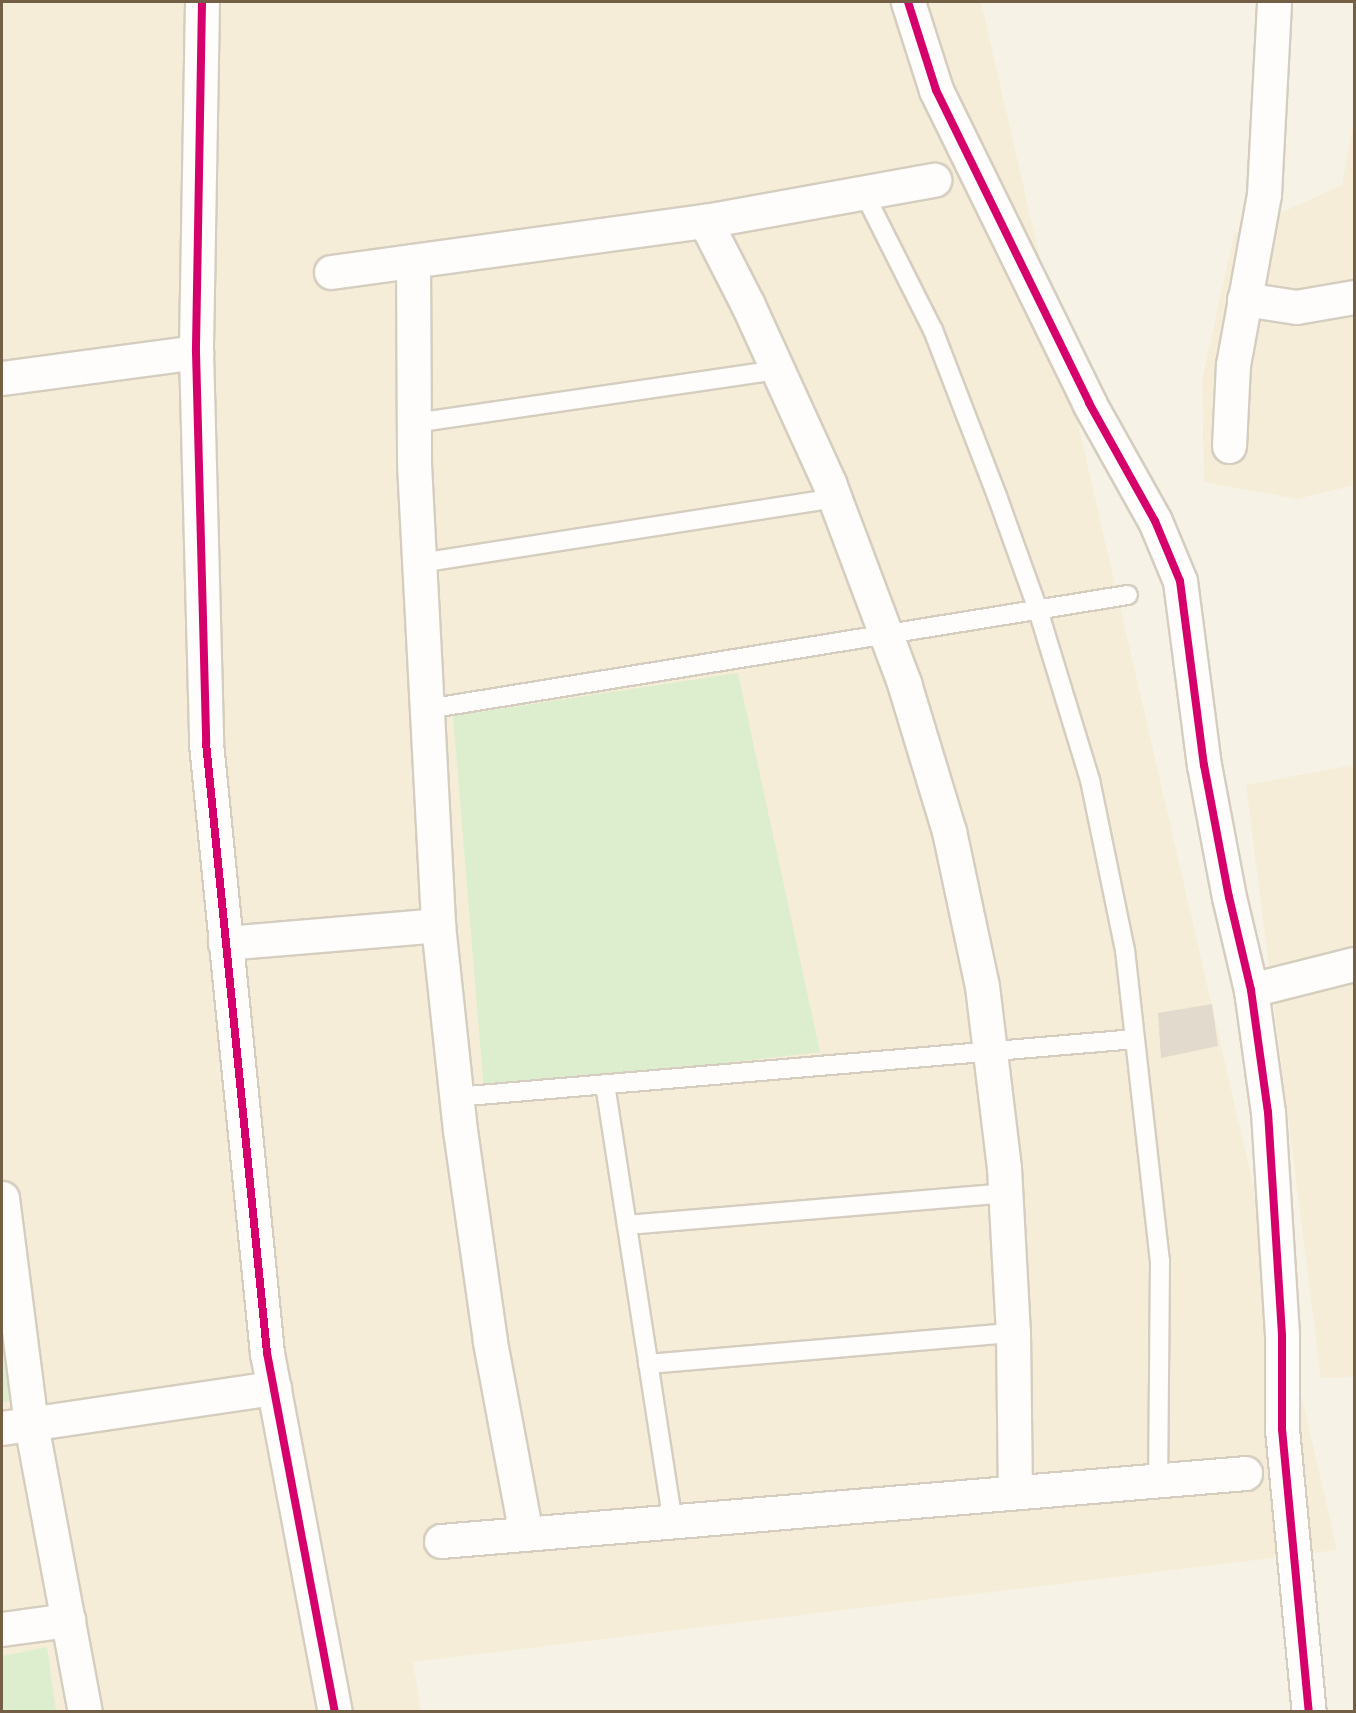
<!DOCTYPE html>
<html>
<head>
<meta charset="utf-8">
<style>
  body { margin:0 }
  #map { position:relative; width:1356px; height:1713px; overflow:hidden; background:#f6f2e5; font-family:"Fira Sans Condensed",sans-serif }
  div>[style] { position:absolute }
  [style*='--x'] { left:calc(var(--x)*1px); top:calc(var(--y)*1px); width:calc(var(--w)*1px); rotate:calc(var(--a)*1deg) }
  .residential>* { inset:0; background:#f5edd7 }
  .green>* { inset:0; background:#ddeecf }
  .building>* { inset:0; background:#e2dacd }
  .roads { filter:drop-shadow(2px 0 #d5cec0) drop-shadow(-2px 0 #d5cec0) drop-shadow(0 2px #d5cec0) drop-shadow(0 -2px #d5cec0) }
  .service>* { height:18px; margin:-9px; padding:0 9px; transform-origin:9px; border-radius:9px; background:#fefdfb }
  .minor>* { height:33px; margin:-16.5px; padding:0 16.5px; transform-origin:16.5px; border-radius:16.5px; background:#fefdfb }
  .tertiary>* { height:33px; margin:-16.5px; padding:0 16.5px; transform-origin:16.5px; border-radius:16.5px; background:#fefdfb }
  .cycleway>* { height:8px; margin:-4px; padding:0 4px; transform-origin:4px; border-radius:4px; background:#d6006c }
  span { translate:-50% -50%; white-space:nowrap; text-align:center; line-height:1.15; -webkit-text-stroke:4.5px #fff9e5; paint-order:stroke }
  .frame { position:absolute; inset:0; border:3px solid #735e46; pointer-events:none }
</style>
</head>
<body>
<div id="map">
  <div class="residential">
    <i style="clip-path:polygon(2px 2px,981px 2px,1337px 1550px,413px 1662px,421px 1711px,2px 1712px)"></i>
    <i style="clip-path:polygon(1354px 121px,1354px 485px,1297px 499px,1204px 482px,1202px 380px,1234px 234px,1342px 185px)"></i>
    <i style="clip-path:polygon(1354px 765px,1354px 1377px,1321px 1378px,1246px 785px)"></i>
  </div>
  <div class="green">
    <i style="clip-path:polygon(738px 673px,820px 1052px,484px 1091px,453px 716px)"></i>
    <i style="clip-path:polygon(2px 1317px,14px 1400px,2px 1402px)"></i>
    <i style="clip-path:polygon(47px 1647px,56px 1711px,2px 1711px,2px 1656px)"></i>
  </div>
  <div class="building">
    <i style="clip-path:polygon(1212px 1004px,1218px 1046px,1161px 1058px,1158px 1013px)"></i>
  </div>
  <div class="roads">
    <div class="service">
      <i style="--x:864;--y:193;--w:153;--a:63.3"></i>
      <i style="--x:933;--y:330;--w:178;--a:68.9"></i>
      <i style="--x:997;--y:496;--w:121;--a:70.2"></i>
      <i style="--x:1038;--y:610;--w:178;--a:73"></i>
      <i style="--x:1090;--y:780;--w:174;--a:78.4"></i>
      <i style="--x:1125;--y:950;--w:313;--a:83.6"></i>
      <i style="--x:1160;--y:1261;--w:219;--a:90.5"></i>
      <i style="--x:414;--y:423;--w:368;--a:-8.3"></i>
      <i style="--x:420;--y:563;--w:419;--a:-8.9"></i>
      <i style="--x:427;--y:709;--w:710;--a:-9.24"></i>
      <i style="--x:605;--y:1084;--w:443;--a:81.2"></i>
      <i style="--x:456;--y:1097;--w:681;--a:-4.88"></i>
      <i style="--x:627;--y:1225;--w:379;--a:-4.8"></i>
      <i style="--x:648;--y:1364;--w:366;--a:-4.9"></i>
    </div>
    <div class="minor">
      <i style="--x:202;--y:2;--w:350;--a:91"></i>
      <i style="--x:196;--y:352;--w:391;--a:88.5"></i>
      <i style="--x:206;--y:743;--w:613;--a:84.29"></i>
      <i style="--x:267;--y:1353;--w:365;--a:79.3"></i>
      <i style="--x:705;--y:221;--w:94;--a:62.9"></i>
      <i style="--x:748;--y:305;--w:196;--a:65.5"></i>
      <i style="--x:829;--y:483;--w:214;--a:69.4"></i>
      <i style="--x:904;--y:683;--w:155;--a:73.1"></i>
      <i style="--x:949;--y:831;--w:158;--a:78"></i>
      <i style="--x:982;--y:986;--w:183;--a:83.1"></i>
      <i style="--x:1004;--y:1168;--w:165;--a:86.9"></i>
      <i style="--x:1013;--y:1333;--w:159;--a:89.3"></i>
      <i style="--x:413;--y:261;--w:203;--a:89.7"></i>
      <i style="--x:414;--y:464;--w:462;--a:87"></i>
      <i style="--x:438;--y:925;--w:206;--a:83.9"></i>
      <i style="--x:460;--y:1130;--w:214;--a:81.9"></i>
      <i style="--x:490;--y:1342;--w:195;--a:79.4"></i>
      <i style="--x:331;--y:272;--w:377;--a:-7.8"></i>
      <i style="--x:705;--y:221;--w:233;--a:-10.2"></i>
      <i style="--x:1244;--y:299;--w:53;--a:8.7"></i>
      <i style="--x:1296;--y:307;--w:59;--a:-9.8"></i>
      <i style="--x:2;--y:378;--w:196;--a:-7.6"></i>
      <i style="--x:1229;--y:446;--w:81;--a:-87.2"></i>
      <i style="--x:1233;--y:365;--w:174;--a:-79.7"></i>
      <i style="--x:1264;--y:194;--w:192;--a:-87"></i>
      <i style="--x:225;--y:943;--w:214;--a:-4.8"></i>
      <i style="--x:1251;--y:990;--w:106;--a:-14.2"></i>
      <i style="--x:2;--y:1198;--w:228;--a:82.7"></i>
      <i style="--x:31;--y:1424;--w:293;--a:79.4"></i>
      <i style="--x:2;--y:1428;--w:275;--a:-8.4"></i>
      <i style="--x:441;--y:1541;--w:807;--a:-4.83"></i>
      <i style="--x:2;--y:1629;--w:67;--a:-7.8"></i>
    </div>
    <div class="tertiary">
      <i style="--x:908;--y:2;--w:92;--a:72.3"></i>
      <i style="--x:936;--y:90;--w:348;--a:63.9"></i>
      <i style="--x:1089;--y:403;--w:135;--a:60.8"></i>
      <i style="--x:1155;--y:521;--w:65;--a:67.4"></i>
      <i style="--x:1180;--y:581;--w:186;--a:82.6"></i>
      <i style="--x:1204;--y:765;--w:134;--a:79.3"></i>
      <i style="--x:1229;--y:897;--w:96;--a:76.7"></i>
      <i style="--x:1251;--y:990;--w:123;--a:82.1"></i>
      <i style="--x:1268;--y:1112;--w:224;--a:86.4"></i>
      <i style="--x:1282;--y:1336;--w:93;--a:90"></i>
      <i style="--x:1282;--y:1429;--w:284;--a:84.6"></i>
    </div>
  </div>
  <div class="cycleway">
    <i style="--x:202;--y:2;--w:350;--a:91"></i>
    <i style="--x:196;--y:352;--w:391;--a:88.5"></i>
    <i style="--x:206;--y:743;--w:613;--a:84.29"></i>
    <i style="--x:267;--y:1353;--w:365;--a:79.3"></i>
    <i style="--x:908;--y:2;--w:92;--a:72.3"></i>
    <i style="--x:936;--y:90;--w:348;--a:63.9"></i>
    <i style="--x:1089;--y:403;--w:135;--a:60.8"></i>
    <i style="--x:1155;--y:521;--w:65;--a:67.4"></i>
    <i style="--x:1180;--y:581;--w:186;--a:82.6"></i>
    <i style="--x:1204;--y:765;--w:134;--a:79.3"></i>
    <i style="--x:1229;--y:897;--w:96;--a:76.7"></i>
    <i style="--x:1251;--y:990;--w:123;--a:82.1"></i>
    <i style="--x:1268;--y:1112;--w:224;--a:86.4"></i>
    <i style="--x:1282;--y:1336;--w:93;--a:90"></i>
    <i style="--x:1282;--y:1429;--w:284;--a:84.6"></i>
  </div>
  <div class="frame"></div>
</div>
</body>
</html>
